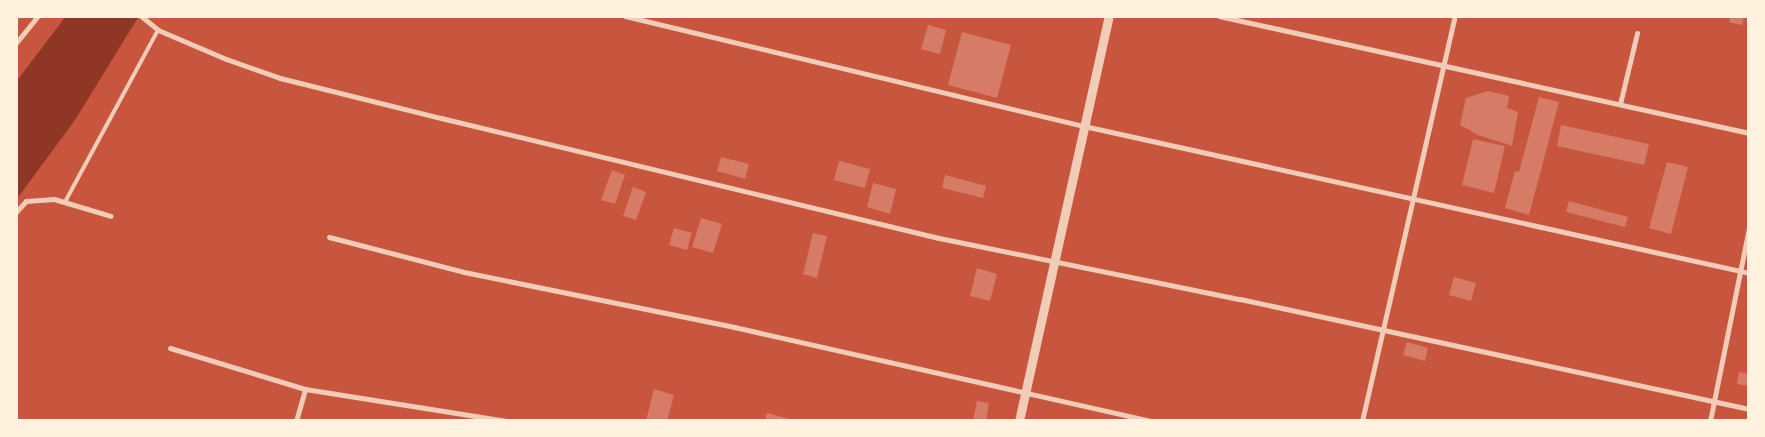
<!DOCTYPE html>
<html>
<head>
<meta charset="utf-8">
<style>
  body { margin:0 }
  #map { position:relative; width:1765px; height:437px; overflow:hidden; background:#c8553d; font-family:"Fira Sans Condensed",sans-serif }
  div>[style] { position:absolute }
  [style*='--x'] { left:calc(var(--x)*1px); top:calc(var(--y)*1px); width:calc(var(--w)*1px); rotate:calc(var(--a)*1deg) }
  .water>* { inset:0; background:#8f3625 }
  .building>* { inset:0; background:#d67c66 }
  .service>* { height:4px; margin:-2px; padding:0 2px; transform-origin:2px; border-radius:2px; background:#f1ccb7 }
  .minor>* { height:5px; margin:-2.5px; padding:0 2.5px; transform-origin:2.5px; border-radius:2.5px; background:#f1ccb7 }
  .tertiary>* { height:9px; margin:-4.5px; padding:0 4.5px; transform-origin:4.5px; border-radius:4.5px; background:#f1ccb7 }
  span { translate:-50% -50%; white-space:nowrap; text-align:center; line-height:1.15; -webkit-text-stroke:4.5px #fff3e0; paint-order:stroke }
  .frame { position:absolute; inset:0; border:18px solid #fff3e0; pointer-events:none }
</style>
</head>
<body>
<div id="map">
  <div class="water">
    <i style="clip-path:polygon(66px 16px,139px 16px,75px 120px,16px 200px,16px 82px)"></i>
  </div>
  <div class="building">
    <i style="clip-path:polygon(1731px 16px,1744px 16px,1742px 25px,1729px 22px)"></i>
    <i style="clip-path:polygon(928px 25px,946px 30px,940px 54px,921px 49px)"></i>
    <i style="clip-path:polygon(962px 32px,1011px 45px,997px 98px,948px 85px)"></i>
    <i style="clip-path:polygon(1488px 91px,1509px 96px,1507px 108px,1518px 112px,1512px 146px,1478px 135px,1460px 125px,1466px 98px)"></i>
    <i style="clip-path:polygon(1539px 97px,1559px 102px,1529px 215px,1505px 208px,1515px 171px,1519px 172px)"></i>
    <i style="clip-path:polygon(1561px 125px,1649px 144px,1644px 165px,1557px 146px)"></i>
    <i style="clip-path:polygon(1473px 139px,1505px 146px,1494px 193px,1462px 185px)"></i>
    <i style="clip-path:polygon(721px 157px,749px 164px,745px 179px,717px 171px)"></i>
    <i style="clip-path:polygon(839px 161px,870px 169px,865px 188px,834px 180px)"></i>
    <i style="clip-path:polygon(1667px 162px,1688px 167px,1671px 234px,1649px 228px)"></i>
    <i style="clip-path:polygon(612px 170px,625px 175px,615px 204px,601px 200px)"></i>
    <i style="clip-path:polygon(945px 175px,986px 186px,983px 198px,942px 188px)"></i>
    <i style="clip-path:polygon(873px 183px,896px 189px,890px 214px,867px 207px)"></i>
    <i style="clip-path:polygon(633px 187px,646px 192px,636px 220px,623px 216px)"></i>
    <i style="clip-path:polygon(1569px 201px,1628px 217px,1625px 227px,1566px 212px)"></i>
    <i style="clip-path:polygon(701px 218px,722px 224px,713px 253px,692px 247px)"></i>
    <i style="clip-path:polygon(674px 228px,692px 233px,687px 250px,669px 245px)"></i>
    <i style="clip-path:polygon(813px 233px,827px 236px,817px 278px,803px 274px)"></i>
    <i style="clip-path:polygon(977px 268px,997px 274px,990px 301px,970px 296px)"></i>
    <i style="clip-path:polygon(1454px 277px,1476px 283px,1471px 301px,1449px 295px)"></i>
    <i style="clip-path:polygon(1407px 342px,1428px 348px,1425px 361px,1403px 355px)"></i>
    <i style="clip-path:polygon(1739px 372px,1749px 374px,1749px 386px,1737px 384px)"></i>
    <i style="clip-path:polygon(654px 389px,674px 395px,667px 421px,646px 421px)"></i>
    <i style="clip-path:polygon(977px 401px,989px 403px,986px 421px,973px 421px)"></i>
    <i style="clip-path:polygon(767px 413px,793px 420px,793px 421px,765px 421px)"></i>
  </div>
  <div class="service">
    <i style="--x:65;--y:202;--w:196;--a:-61.6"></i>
  </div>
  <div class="minor">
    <i style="--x:141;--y:16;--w:22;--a:39"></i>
    <i style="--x:158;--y:30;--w:74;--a:23.1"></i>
    <i style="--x:226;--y:59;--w:57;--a:19.4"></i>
    <i style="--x:280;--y:78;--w:166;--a:14"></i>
    <i style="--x:441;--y:118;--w:512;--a:13.55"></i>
    <i style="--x:939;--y:238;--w:307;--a:11.5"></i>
    <i style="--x:1240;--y:299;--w:521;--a:12.19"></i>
    <i style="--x:625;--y:16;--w:472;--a:13.5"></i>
    <i style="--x:1084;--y:126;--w:681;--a:12.46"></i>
    <i style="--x:1219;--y:16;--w:543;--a:12.45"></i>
    <i style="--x:16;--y:43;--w:35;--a:-51"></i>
    <i style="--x:1620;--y:104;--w:73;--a:-76.5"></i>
    <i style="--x:16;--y:212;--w:15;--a:-48"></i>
    <i style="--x:26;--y:201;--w:28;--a:-4"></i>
    <i style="--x:54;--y:199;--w:59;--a:16.6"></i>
    <i style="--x:329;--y:237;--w:139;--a:14.5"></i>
    <i style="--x:464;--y:272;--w:276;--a:11.5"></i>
    <i style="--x:734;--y:327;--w:427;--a:12.7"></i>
    <i style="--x:170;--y:348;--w:141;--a:16.9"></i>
    <i style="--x:305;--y:389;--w:204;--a:9"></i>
    <i style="--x:296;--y:421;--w:33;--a:-74"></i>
    <i style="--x:1362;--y:421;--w:416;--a:-77.1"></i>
    <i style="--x:1710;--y:421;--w:197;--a:-78.6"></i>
  </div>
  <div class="tertiary">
    <i style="--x:1019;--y:421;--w:415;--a:-77.5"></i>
  </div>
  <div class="frame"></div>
</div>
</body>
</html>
